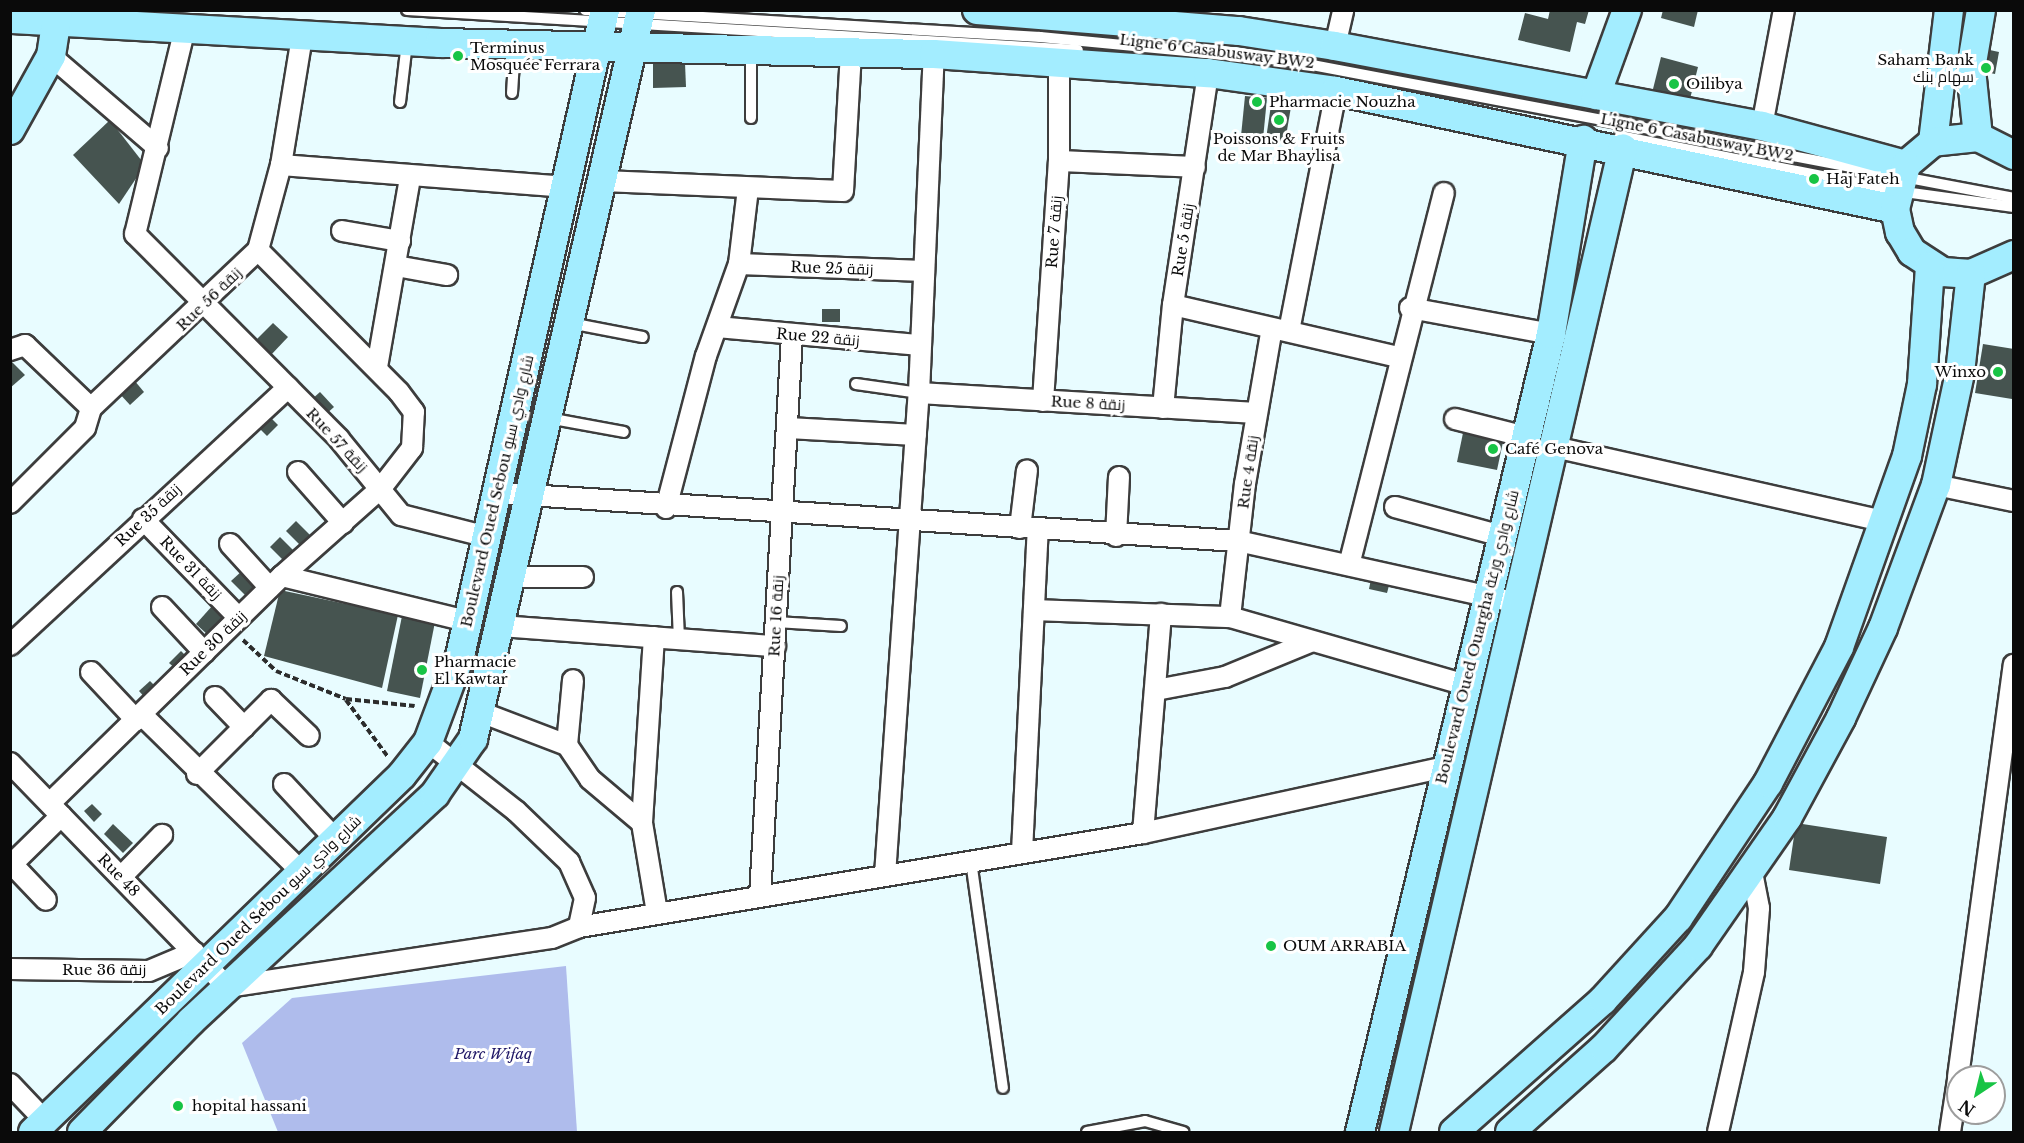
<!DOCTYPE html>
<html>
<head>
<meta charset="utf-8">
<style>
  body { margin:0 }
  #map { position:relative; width:2024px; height:1143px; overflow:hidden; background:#e8fcff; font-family:"Libre Baskerville",Cairo,serif }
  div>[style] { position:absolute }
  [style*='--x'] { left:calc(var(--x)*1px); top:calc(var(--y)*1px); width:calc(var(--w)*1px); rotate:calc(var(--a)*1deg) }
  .green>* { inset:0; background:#afbcec }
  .building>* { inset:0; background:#465450 }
  .path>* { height:4px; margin-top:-2px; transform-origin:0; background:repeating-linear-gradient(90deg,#2c2c2c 0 6px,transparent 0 9px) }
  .roads { filter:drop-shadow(2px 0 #3d3d3d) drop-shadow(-2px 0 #3d3d3d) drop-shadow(0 2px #3d3d3d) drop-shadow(0 -2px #3d3d3d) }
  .lane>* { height:10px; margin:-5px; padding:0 5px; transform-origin:5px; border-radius:5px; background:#fff }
  .street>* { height:20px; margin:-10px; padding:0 10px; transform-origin:10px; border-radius:10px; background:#fff }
  .secondary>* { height:28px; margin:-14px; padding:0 14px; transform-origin:14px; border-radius:14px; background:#a3edff }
  .dots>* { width:16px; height:16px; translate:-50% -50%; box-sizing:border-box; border:3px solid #fff; border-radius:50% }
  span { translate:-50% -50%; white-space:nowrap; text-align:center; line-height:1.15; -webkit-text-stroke:6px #fff; paint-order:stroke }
  .poi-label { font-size:15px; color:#0a0a0a }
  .left { translate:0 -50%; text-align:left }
  .right { translate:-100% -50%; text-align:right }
  .street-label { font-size:15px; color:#0a0a0a }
  .park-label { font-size:15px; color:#1f1766; font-style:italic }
  .frame { position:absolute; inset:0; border:12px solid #0a0a0a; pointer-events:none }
  .north { position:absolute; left:1946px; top:1065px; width:60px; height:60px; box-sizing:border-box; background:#fff; border:2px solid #9d9d9d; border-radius:50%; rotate:215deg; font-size:16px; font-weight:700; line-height:24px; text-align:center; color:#0a0a0a }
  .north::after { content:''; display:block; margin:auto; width:21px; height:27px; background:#18c445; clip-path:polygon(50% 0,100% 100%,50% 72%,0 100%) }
</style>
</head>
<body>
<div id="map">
  <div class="green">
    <i style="clip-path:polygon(566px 966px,577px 1132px,278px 1132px,242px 1043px,292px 998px)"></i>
  </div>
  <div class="building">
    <i style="clip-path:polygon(1550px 10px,1589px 10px,1585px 24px,1577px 22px,1570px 52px,1518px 40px,1525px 13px,1548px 19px)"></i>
    <i style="clip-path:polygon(1663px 10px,1698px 10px,1694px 27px,1661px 18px)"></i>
    <i style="clip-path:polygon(1985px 49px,1999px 52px,1995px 74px,1981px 71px)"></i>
    <i style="clip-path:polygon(1661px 57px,1698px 67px,1687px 111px,1650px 101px)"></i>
    <i style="clip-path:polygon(653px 63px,685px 63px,686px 87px,653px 88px)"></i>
    <i style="clip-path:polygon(1245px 96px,1267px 98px,1263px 139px,1241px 136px)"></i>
    <i style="clip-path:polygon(1272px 98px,1292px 101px,1285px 142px,1266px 139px)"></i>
    <i style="clip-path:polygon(110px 120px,145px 165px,119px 204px,73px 155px)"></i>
    <i style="clip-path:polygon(822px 309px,840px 309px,840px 322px,822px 322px)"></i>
    <i style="clip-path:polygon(273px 323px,288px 337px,270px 356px,255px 341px)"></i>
    <i style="clip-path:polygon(1983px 344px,2014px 349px,2012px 399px,1975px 393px)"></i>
    <i style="clip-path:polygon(10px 360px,25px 375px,10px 388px)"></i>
    <i style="clip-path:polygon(134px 380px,144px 392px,130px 405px,119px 393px)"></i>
    <i style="clip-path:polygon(320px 392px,334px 407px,325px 415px,311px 400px)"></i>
    <i style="clip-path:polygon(267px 414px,278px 425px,267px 436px,256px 425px)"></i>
    <i style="clip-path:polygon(1463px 433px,1503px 442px,1497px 470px,1457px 462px)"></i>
    <i style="clip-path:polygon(296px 521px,311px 536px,301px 546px,286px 531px)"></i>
    <i style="clip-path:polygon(280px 537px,294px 551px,284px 561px,270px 547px)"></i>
    <i style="clip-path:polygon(243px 570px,257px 585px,246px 596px,231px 581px)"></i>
    <i style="clip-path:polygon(1372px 574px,1391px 578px,1387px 593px,1369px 589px)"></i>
    <i style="clip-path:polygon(280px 590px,398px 615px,382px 688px,264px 656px)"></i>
    <i style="clip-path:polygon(213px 605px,226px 617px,209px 636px,196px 624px)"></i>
    <i style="clip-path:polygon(402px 616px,435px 622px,420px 698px,387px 691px)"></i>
    <i style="clip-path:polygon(181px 651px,188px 658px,177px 670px,169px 663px)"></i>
    <i style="clip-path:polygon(150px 681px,158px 689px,147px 700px,139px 691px)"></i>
    <i style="clip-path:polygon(92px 804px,102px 814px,94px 822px,84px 811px)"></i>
    <i style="clip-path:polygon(1796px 823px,1887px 837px,1880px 884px,1789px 870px)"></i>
    <i style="clip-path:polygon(113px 824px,133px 843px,123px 853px,104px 834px)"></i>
  </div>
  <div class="path">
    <i style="--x:243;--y:640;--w:45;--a:43.2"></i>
    <i style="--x:276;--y:671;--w:75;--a:21.8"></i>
    <i style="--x:346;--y:699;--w:69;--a:5.8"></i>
    <i style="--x:346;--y:700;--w:71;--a:53.6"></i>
  </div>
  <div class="roads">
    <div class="lane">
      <i style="--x:407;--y:10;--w:672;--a:3.41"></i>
      <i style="--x:585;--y:10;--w:456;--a:3.4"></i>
      <i style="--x:1040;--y:37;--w:252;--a:5.5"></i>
      <i style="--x:1291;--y:61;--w:736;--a:10.73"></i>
      <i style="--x:512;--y:93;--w:48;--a:-86.4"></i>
      <i style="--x:400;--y:102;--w:60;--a:-83.3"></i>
      <i style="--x:751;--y:118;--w:68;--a:-90"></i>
      <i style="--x:1620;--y:136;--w:282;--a:11.2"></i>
      <i style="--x:1897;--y:191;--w:118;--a:7.8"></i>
      <i style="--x:570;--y:323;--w:74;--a:10.9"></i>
      <i style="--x:856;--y:384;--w:64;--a:8.1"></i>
      <i style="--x:548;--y:418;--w:77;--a:10.4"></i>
      <i style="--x:677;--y:592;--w:47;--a:87.6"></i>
      <i style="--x:776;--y:622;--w:65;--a:3.5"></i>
      <i style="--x:971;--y:861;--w:229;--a:82"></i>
      <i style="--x:1087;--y:1132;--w:59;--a:-10.7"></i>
      <i style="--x:1145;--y:1121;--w:40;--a:16"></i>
    </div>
    <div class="street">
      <i style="--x:184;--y:32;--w:208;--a:103.6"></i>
      <i style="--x:135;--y:234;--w:289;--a:45.1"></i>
      <i style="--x:339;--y:439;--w:98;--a:50.8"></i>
      <i style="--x:401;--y:515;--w:90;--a:14.2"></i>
      <i style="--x:1335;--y:46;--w:37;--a:-77"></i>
      <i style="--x:51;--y:56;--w:141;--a:40.7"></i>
      <i style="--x:1762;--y:126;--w:118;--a:-79.3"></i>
      <i style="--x:1059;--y:161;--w:136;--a:2.5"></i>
      <i style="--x:281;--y:165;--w:287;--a:4.4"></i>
      <i style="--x:603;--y:181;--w:240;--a:2.4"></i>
      <i style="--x:843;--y:191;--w:139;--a:-86.7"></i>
      <i style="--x:342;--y:231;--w:59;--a:9.8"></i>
      <i style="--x:739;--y:264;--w:185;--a:2.2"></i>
      <i style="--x:396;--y:266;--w:52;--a:10"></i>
      <i style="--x:1173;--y:305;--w:231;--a:13"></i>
      <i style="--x:1410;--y:308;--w:143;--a:10.4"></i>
      <i style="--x:717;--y:327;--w:204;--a:5.1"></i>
      <i style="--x:1289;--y:331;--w:245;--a:-78.9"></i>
      <i style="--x:10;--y:350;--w:16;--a:-18"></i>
      <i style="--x:25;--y:345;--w:91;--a:43.7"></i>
      <i style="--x:377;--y:367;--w:193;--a:-80.1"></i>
      <i style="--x:919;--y:393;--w:338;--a:3.4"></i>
      <i style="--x:1043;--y:401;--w:241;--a:-86.2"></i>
      <i style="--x:1059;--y:161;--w:97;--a:-90"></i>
      <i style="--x:1163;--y:408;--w:103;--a:-84.5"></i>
      <i style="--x:1173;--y:305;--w:235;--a:-81.4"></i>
      <i style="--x:1455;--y:419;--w:73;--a:14.2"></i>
      <i style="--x:788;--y:428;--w:128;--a:3.1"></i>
      <i style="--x:1550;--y:446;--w:344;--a:12.7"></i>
      <i style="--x:298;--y:472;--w:68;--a:48.6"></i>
      <i style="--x:1936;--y:485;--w:80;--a:11.6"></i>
      <i style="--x:497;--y:493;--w:743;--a:3.71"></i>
      <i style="--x:1238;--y:541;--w:283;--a:12.5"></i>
      <i style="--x:10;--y:503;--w:106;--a:-45"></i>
      <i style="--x:85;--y:428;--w:21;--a:-73"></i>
      <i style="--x:91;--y:408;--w:230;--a:-43.4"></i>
      <i style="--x:258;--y:250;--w:88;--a:-74.9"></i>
      <i style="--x:281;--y:165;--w:130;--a:-80.7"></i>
      <i style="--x:1395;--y:507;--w:111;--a:15.2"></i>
      <i style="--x:666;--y:508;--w:157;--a:-75.3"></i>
      <i style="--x:706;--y:356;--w:98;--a:-70.3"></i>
      <i style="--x:739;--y:264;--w:76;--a:-83.2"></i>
      <i style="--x:143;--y:519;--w:138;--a:45.9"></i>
      <i style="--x:1020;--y:528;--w:58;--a:-83.1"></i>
      <i style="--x:1116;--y:536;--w:59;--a:-87.1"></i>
      <i style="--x:230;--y:544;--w:59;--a:47.7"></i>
      <i style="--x:1349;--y:565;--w:384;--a:-75.7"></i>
      <i style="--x:282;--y:576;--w:189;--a:13.7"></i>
      <i style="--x:512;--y:577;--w:71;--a:0"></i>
      <i style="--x:162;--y:607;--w:62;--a:47"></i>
      <i style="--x:1036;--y:610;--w:194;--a:2.1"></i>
      <i style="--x:1230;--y:617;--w:246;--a:16.1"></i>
      <i style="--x:1230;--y:617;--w:134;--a:-83.6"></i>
      <i style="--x:1245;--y:484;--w:158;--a:-80.2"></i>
      <i style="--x:500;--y:626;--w:276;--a:4.2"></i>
      <i style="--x:654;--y:637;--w:186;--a:93.7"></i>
      <i style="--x:642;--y:823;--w:91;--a:80.5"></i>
      <i style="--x:10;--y:645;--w:379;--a:-42.8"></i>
      <i style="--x:91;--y:672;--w:66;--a:46.8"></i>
      <i style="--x:1156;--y:690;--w:70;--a:-10.7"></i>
      <i style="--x:1225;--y:677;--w:92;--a:-22.4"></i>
      <i style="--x:215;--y:697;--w:42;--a:46"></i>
      <i style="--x:483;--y:713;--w:90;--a:20.9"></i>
      <i style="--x:567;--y:745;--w:41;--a:55.9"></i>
      <i style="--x:590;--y:779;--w:68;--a:40.2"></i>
      <i style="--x:141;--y:714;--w:226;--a:44.5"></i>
      <i style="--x:428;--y:742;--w:112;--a:38.1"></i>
      <i style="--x:516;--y:811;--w:74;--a:43.9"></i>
      <i style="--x:569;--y:862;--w:39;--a:66"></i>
      <i style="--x:585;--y:898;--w:30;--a:102"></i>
      <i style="--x:567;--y:745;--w:65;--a:-84.7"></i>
      <i style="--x:10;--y:763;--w:312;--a:45.9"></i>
      <i style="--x:227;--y:987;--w:329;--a:-8.6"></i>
      <i style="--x:552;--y:938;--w:29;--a:-22"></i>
      <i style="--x:579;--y:927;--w:572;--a:-9.46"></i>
      <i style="--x:1143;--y:833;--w:310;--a:-12.3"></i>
      <i style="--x:197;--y:774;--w:105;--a:-45"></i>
      <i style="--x:271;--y:700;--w:52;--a:43.5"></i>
      <i style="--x:284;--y:784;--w:76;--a:47.1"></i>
      <i style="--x:50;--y:803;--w:325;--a:-44.4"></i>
      <i style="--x:282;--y:576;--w:132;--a:-41.6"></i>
      <i style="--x:381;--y:488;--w:51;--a:-52.2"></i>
      <i style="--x:412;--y:448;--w:36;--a:-87"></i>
      <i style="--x:414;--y:412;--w:25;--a:-127"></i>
      <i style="--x:399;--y:392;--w:200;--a:-134.8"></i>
      <i style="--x:1143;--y:833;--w:220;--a:-85.3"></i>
      <i style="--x:1022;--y:852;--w:322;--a:-87.2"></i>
      <i style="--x:10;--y:862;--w:52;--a:46.5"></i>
      <i style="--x:12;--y:864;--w:69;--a:-44.4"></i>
      <i style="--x:885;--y:875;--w:483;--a:-86"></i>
      <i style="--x:919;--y:393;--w:339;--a:-87.5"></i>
      <i style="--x:121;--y:877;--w:59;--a:-45.7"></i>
      <i style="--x:760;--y:896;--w:561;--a:-86.73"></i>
      <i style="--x:10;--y:969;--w:139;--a:0.8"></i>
      <i style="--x:149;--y:971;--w:49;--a:-22.9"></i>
      <i style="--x:1958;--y:1077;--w:416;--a:-82.3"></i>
      <i style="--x:10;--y:1084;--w:52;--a:46.5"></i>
      <i style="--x:1718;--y:1132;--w:164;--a:-77.3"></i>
      <i style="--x:1754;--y:972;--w:64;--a:-85.5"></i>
      <i style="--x:1759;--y:908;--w:36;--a:-101"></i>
      <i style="--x:1950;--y:1132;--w:53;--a:-81.3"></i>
    </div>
    <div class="secondary">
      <i style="--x:977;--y:10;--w:263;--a:4.6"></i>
      <i style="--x:1239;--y:31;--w:97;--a:8.9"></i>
      <i style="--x:1335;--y:46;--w:434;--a:10.6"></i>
      <i style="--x:1762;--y:126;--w:149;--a:15.2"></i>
      <i style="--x:10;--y:19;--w:431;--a:3.2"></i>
      <i style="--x:440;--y:43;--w:494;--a:1.3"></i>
      <i style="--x:934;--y:54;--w:275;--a:4"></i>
      <i style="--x:1208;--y:73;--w:129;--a:8"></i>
      <i style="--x:1336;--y:91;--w:571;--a:11.92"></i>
      <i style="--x:1596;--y:95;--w:90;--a:-70"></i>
      <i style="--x:10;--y:130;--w:85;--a:-61"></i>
      <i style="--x:51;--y:56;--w:47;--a:-81.3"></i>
      <i style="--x:1978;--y:137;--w:68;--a:-95.9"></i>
      <i style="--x:1971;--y:69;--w:60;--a:-80.4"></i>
      <i style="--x:1933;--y:142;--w:133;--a:-83.1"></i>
      <i style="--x:2014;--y:155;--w:40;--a:-153.4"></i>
      <i style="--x:1978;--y:137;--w:45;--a:173.7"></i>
      <i style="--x:1933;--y:142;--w:35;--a:140"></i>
      <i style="--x:1906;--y:165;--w:45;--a:104"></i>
      <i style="--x:1895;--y:209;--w:24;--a:78"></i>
      <i style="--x:1900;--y:232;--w:23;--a:59"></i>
      <i style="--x:1912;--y:252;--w:37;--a:33"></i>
      <i style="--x:1943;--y:272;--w:28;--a:4"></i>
      <i style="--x:1971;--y:274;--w:47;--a:-23.8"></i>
      <i style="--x:33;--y:1132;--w:513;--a:-44.05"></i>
      <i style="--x:402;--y:775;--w:42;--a:-51.8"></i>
      <i style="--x:428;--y:742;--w:92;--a:-69.6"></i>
      <i style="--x:460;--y:656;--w:662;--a:-77.35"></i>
      <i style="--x:82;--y:1132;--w:156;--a:-45.5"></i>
      <i style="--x:191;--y:1021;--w:333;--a:-42.9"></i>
      <i style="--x:435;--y:794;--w:67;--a:-55.4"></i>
      <i style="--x:473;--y:739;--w:748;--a:-77.02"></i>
      <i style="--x:1360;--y:1132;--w:821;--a:-76.54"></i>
      <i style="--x:1551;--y:334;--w:197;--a:-80.6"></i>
      <i style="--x:1394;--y:1132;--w:1010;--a:-76.9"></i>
      <i style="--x:1454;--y:1132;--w:199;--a:-41.5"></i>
      <i style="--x:1603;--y:1000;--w:111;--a:-47.6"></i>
      <i style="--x:1678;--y:918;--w:162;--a:-56.3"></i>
      <i style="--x:1768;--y:783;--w:153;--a:-62.4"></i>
      <i style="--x:1839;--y:647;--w:203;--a:-70.4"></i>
      <i style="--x:1907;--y:456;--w:74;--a:-78.2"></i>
      <i style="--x:1922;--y:384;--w:118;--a:-86.1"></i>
      <i style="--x:1510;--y:1132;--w:126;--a:-41.8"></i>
      <i style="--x:1604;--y:1048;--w:139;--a:-47.3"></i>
      <i style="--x:1698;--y:946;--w:156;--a:-55.2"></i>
      <i style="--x:1787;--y:818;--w:114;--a:-61.6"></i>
      <i style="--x:1841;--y:718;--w:99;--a:-65"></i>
      <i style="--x:1883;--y:628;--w:153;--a:-69.7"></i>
      <i style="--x:1936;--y:485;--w:115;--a:-77.9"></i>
      <i style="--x:1960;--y:373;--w:100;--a:-83.7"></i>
    </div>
  </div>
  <div class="dots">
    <i style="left:458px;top:56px;background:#18c445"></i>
    <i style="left:1986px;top:68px;background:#18c445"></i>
    <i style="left:1674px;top:84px;background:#18c445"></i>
    <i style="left:1257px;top:102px;background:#18c445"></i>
    <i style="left:1279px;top:120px;background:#18c445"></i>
    <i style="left:1814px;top:179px;background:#18c445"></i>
    <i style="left:1998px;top:372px;background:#18c445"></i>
    <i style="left:1493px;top:449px;background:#18c445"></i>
    <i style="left:422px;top:670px;background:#18c445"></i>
    <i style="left:1271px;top:946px;background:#18c445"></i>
    <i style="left:178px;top:1106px;background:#18c445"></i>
  </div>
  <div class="poi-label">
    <span class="left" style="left:470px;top:56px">Terminus<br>Mosquée Ferrara</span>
    <span class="right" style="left:1974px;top:68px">Saham Bank<br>سهام بنك</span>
    <span class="left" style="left:1686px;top:84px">Oilibya</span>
    <span class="left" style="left:1269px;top:102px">Pharmacie Nouzha</span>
    <span style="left:1279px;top:147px">Poissons &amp; Fruits<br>de Mar Bhaylisa</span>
    <span class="left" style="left:1826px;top:179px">Haj Fateh</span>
    <span class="right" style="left:1986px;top:372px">Winxo</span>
    <span class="left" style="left:1505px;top:449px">Café Genova</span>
    <span class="left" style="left:434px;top:670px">Pharmacie<br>El Kawtar</span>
    <span class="left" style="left:1283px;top:946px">OUM ARRABIA</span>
    <span class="left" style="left:192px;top:1106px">hopital hassani</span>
  </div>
  <div class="street-label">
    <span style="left:1217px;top:51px;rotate:7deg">Ligne 6 Casabusway BW2</span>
    <span style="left:1697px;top:137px;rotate:11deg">Ligne 6 Casabusway BW2</span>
    <span style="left:1054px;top:232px;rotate:-86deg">Rue 7 زنقة</span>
    <span style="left:1183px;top:240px;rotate:-81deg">Rue 5 زنقة</span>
    <span style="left:832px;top:268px;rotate:2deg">Rue 25 زنقة</span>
    <span style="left:209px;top:299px;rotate:-44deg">Rue 56 زنقة</span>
    <span style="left:818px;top:337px;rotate:5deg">Rue 22 زنقة</span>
    <span style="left:1088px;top:403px;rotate:3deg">Rue 8 زنقة</span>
    <span style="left:337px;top:440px;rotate:47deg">Rue 57 زنقة</span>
    <span style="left:1248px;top:472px;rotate:-82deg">Rue 4 زنقة</span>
    <span style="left:497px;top:491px;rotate:-77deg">Boulevard Oued Sebou شارع وادي سبو</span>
    <span style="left:148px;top:515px;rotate:-43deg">Rue 35 زنقة</span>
    <span style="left:191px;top:568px;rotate:46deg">Rue 31 زنقة</span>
    <span style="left:776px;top:616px;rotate:-87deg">Rue 16 زنقة</span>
    <span style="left:1477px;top:637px;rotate:-76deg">Boulevard Oued Ouargha شارع وادي ورغة</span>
    <span style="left:213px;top:643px;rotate:-44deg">Rue 30 زنقة</span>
    <span style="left:119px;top:875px;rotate:46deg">Rue 48</span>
    <span style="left:258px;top:915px;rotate:-44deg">Boulevard Oued Sebou شارع وادي سبو</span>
    <span style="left:104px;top:970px">Rue 36 زنقة</span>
  </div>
  <div class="park-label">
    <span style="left:493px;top:1054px">Parc Wifaq</span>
  </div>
  <div class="frame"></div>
  <div class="north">N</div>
</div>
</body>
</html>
